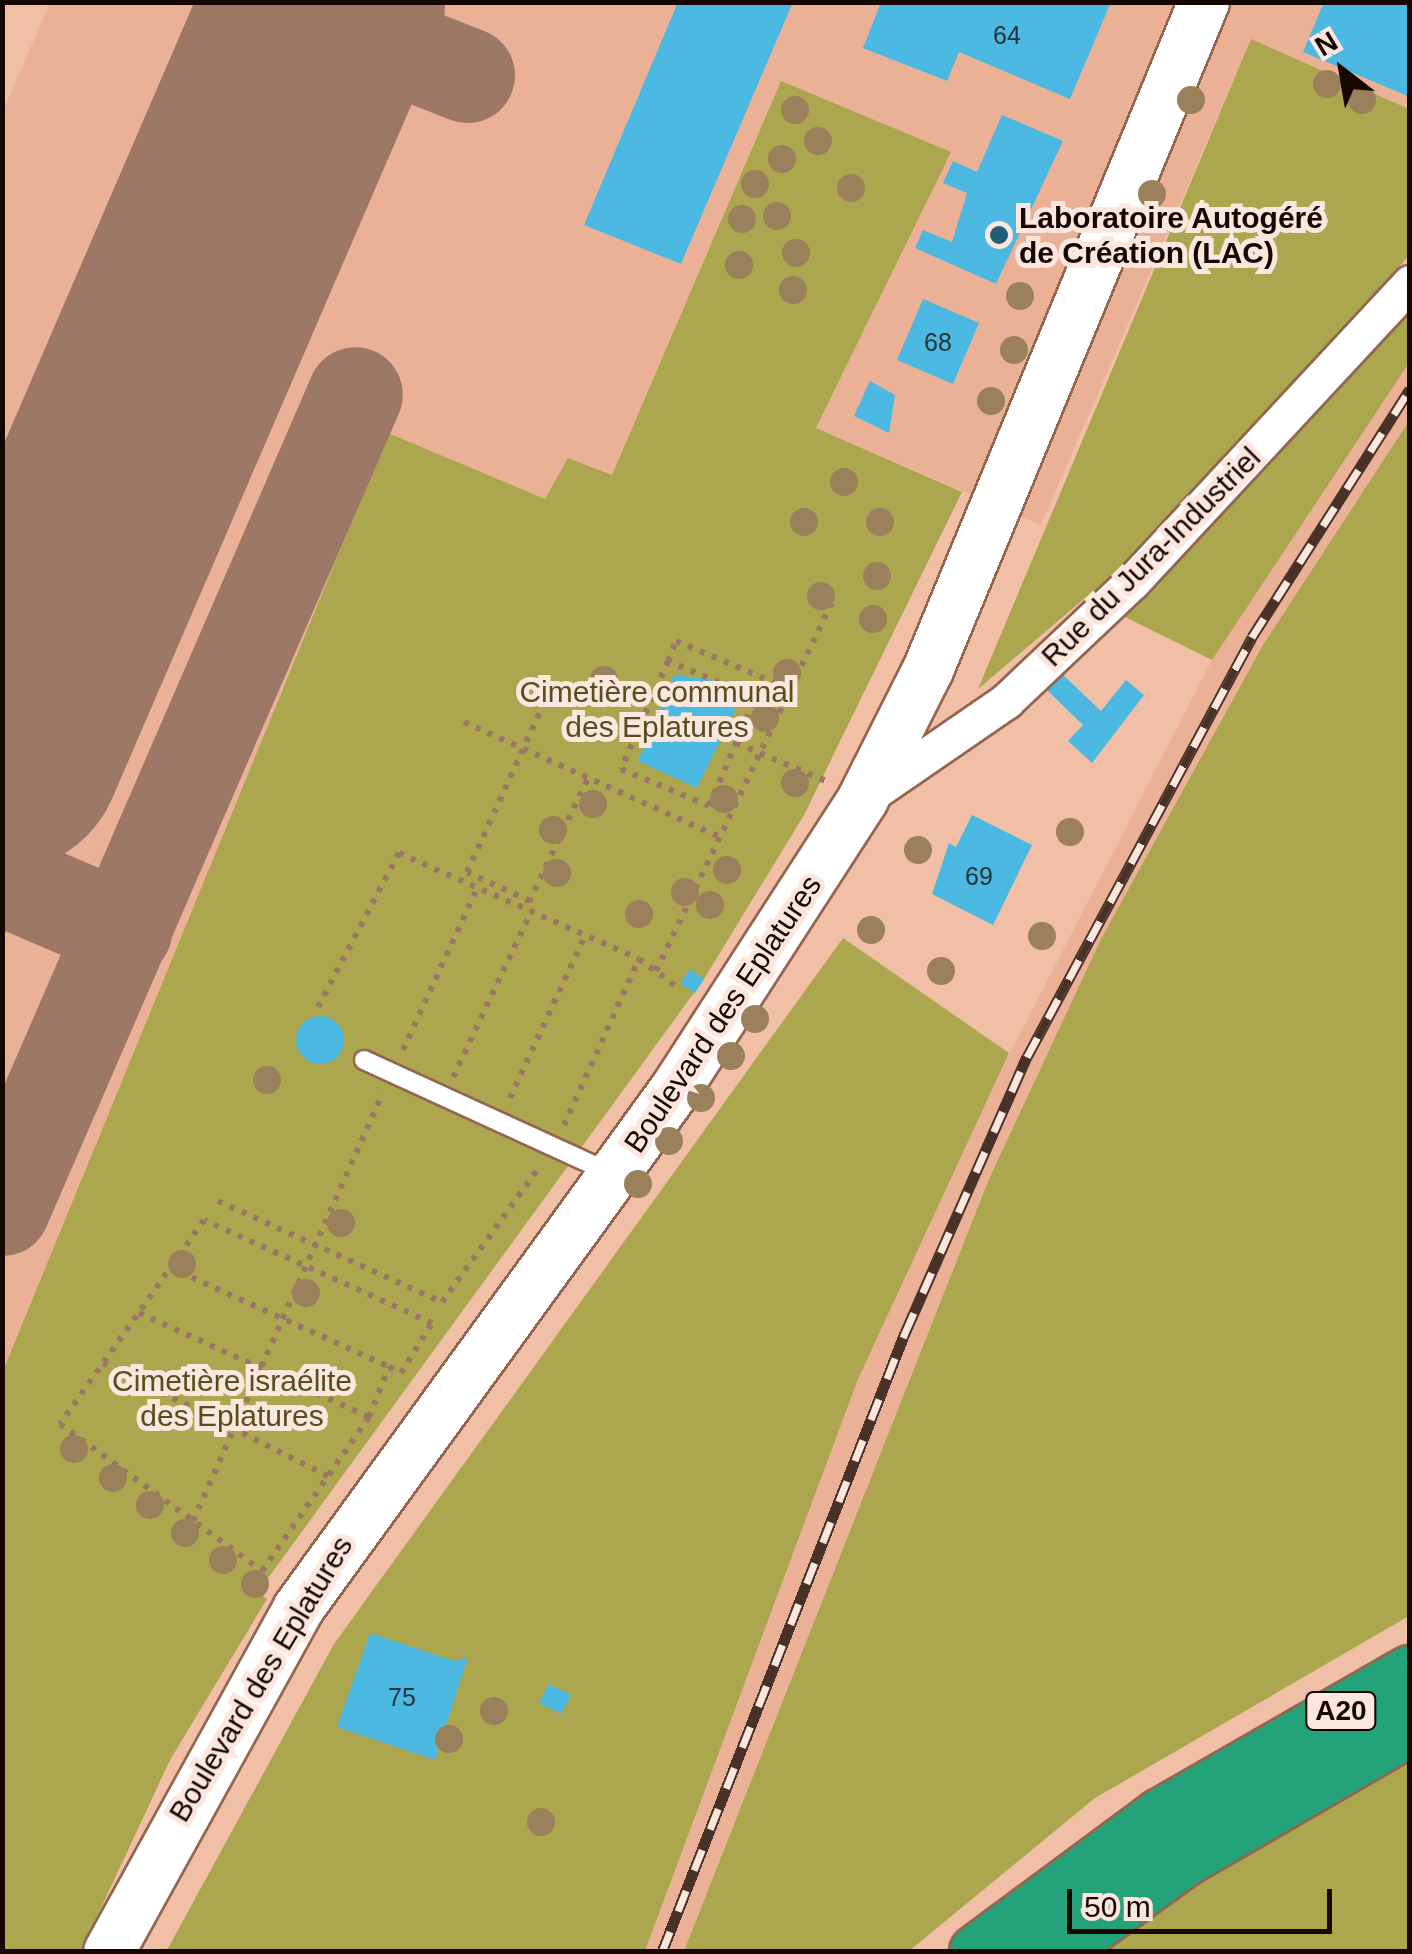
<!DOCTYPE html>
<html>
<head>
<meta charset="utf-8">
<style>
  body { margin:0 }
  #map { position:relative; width:1412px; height:1954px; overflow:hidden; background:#f1bea6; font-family:Helvetica,sans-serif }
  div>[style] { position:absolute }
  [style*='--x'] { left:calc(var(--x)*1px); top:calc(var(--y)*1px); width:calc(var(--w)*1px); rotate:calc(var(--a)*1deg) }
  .built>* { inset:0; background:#ebb196 }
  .green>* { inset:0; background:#aca64f }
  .taxiway>* { height:95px; margin:-47.5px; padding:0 47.5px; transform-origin:47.5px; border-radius:47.5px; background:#9e7867 }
  .runway>* { height:240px; margin:-120px; padding:0 120px; transform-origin:120px; border-radius:120px; background:#9e7867 }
  .building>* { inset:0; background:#4bb9e1 }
  .round { border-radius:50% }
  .path>* { height:6px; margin-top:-3px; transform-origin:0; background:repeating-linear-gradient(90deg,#9c7766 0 5px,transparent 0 13px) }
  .roads { filter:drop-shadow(2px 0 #936550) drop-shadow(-2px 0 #936550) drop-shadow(0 2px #936550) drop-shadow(0 -2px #936550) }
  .lane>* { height:18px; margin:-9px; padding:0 9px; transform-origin:9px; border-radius:9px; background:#fff }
  .street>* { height:35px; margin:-17.5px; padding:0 17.5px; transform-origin:17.5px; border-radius:17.5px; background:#fff }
  .secondary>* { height:50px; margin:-25px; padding:0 25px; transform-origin:25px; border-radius:25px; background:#fff }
  .highway>* { height:55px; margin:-27.5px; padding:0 27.5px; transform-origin:27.5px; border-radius:27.5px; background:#24a279 }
  .rail>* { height:11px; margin-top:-5.5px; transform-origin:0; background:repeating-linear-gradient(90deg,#fce6dd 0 22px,#4a3128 0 44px); box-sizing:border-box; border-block:2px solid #4a3128 }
  .trees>* { width:28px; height:28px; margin:-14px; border-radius:50%; background:#9a815b }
  .dots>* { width:28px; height:28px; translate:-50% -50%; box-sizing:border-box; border:5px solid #fce6dd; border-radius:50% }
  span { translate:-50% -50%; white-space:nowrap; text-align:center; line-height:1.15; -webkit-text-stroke:10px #fce6dd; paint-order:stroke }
  .number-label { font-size:25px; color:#24343a }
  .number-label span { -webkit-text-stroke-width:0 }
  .shield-label span { padding:2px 8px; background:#fce6dd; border:2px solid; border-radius:8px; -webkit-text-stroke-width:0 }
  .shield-label { font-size:28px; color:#170702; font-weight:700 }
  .poi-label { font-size:30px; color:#170702; font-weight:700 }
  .left { translate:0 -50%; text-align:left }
  .street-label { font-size:30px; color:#170702 }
  .park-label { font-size:30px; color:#534f1e }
  .frame { position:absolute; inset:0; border:5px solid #170702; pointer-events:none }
  .north { position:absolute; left:1292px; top:20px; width:100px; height:100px; -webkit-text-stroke:8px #fce6dd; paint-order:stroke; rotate:329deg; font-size:28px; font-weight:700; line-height:40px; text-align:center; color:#170702 }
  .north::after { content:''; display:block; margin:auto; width:35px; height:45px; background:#170702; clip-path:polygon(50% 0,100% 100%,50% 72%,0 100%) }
  .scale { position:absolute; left:1067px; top:1889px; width:265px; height:45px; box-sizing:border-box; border:5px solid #170702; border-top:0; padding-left:12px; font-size:30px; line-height:35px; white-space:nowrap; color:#170702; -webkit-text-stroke:8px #fce6dd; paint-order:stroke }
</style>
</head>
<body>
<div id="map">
  <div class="built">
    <i style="clip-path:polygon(50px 3px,1409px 3px,1409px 109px,1251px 40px,1041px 525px,816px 428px,950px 153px,781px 81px,612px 475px,545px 499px,58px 1244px,3px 1371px,2px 113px)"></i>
    <i style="clip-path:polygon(1409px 363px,1409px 421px,1263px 645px,1101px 939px,989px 1179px,684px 1951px,645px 1952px,858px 1379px,945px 1180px,1212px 660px)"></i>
  </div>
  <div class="green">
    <i style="clip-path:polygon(1251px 39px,1409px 109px,1409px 255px,1322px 363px,1095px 602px,1085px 598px,978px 689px)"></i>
    <i style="clip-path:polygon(781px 81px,951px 152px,816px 428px,962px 492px,804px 815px,704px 979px,258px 1592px,267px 1599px,170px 1760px,81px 1951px,3px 1952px,3px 1371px,388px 433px,545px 499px,568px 458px,612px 475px)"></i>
    <i style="clip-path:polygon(1409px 301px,1409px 363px,1212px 660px,1123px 616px)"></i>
    <i style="clip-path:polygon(1409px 421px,1409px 1616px,1095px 1798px,909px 1951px,684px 1951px,989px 1179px,1101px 939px,1263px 645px)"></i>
    <i style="clip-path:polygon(843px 938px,1009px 1053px,858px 1379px,645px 1951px,166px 1952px,334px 1644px)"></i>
    <i style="clip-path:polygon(1409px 1757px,1409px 1951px,1084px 1952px,1236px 1854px)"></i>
  </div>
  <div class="taxiway">
    <i style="--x:319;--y:17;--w:159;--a:21.4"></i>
    <i style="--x:2;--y:878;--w:133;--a:23.1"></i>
    <i style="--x:2;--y:1208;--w:887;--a:-66.56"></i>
  </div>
  <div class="runway">
    <i style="--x:2;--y:751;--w:816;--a:-66.67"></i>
  </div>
  <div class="building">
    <i style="clip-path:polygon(678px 2px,793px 2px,681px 264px,584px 225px)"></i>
    <i style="clip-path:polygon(881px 2px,1111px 2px,1070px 99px,959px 52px,947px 81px,863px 48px)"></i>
    <i style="clip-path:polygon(1324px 2px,1410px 2px,1410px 97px,1303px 52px)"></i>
    <i style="clip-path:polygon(1002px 115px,1063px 141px,996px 284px,915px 248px,923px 230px,952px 242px,967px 193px,943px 183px,953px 161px,977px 172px)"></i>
    <i style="clip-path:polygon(923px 299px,979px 323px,953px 384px,897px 360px)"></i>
    <i style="clip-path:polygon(870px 381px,895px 395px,889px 433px,854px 416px)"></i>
    <i style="clip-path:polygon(1062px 674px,1101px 711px,1126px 680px,1144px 695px,1092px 763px,1068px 741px,1083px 725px,1047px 690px)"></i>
    <i style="clip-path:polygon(674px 675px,712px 680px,738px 704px,697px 788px,638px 761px)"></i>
    <i style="clip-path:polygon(972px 815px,1032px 845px,993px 925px,932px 894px,949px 843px,956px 847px)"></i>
    <i style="clip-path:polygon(690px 969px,704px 979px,695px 993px,680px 983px)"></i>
    <i class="round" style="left:296px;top:1016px;width:48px;height:48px"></i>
    <i style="clip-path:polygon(370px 1633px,454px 1661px,468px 1657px,435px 1760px,337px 1727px)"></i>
    <i style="clip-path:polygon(549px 1684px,571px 1695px,561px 1714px,539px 1703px)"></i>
  </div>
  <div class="path">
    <i style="--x:668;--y:661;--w:22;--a:-68"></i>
    <i style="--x:676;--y:641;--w:124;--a:22.8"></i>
    <i style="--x:464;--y:722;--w:281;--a:24.2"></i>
    <i style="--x:736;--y:743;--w:49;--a:-67.1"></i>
    <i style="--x:755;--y:698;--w:95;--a:-157"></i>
    <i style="--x:668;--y:661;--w:118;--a:113.5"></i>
    <i style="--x:621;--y:769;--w:95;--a:22.8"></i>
    <i style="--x:709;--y:806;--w:69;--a:-66.8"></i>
    <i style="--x:736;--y:743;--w:98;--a:22.9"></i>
    <i style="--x:530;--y:901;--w:69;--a:-155.3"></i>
    <i style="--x:467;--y:872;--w:196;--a:-65.5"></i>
    <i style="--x:529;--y:902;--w:137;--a:-64.6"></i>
    <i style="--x:656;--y:971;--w:416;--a:-64.5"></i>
    <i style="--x:318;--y:1007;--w:174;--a:-62.3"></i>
    <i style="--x:399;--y:853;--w:262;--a:23.8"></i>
    <i style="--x:639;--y:959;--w:52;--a:36.4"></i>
    <i style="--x:403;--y:1050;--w:178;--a:-65.4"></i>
    <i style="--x:453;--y:1077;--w:183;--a:-64.7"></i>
    <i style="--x:510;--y:1098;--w:179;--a:-65.2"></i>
    <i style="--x:564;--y:1125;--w:182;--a:-65.7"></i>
    <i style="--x:218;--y:1201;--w:246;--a:24.3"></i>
    <i style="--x:442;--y:1302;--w:168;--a:-54.2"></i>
    <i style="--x:171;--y:1269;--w:9;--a:18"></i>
    <i style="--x:180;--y:1272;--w:230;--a:24.4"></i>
    <i style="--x:389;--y:1367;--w:13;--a:27"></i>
    <i style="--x:401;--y:1373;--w:59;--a:-58.2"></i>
    <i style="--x:432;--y:1323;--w:250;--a:-155.7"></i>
    <i style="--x:204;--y:1220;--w:250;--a:125.2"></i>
    <i style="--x:60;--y:1424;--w:250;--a:36"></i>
    <i style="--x:262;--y:1571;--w:188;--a:-55.2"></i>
    <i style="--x:369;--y:1417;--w:54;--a:-68.2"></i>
    <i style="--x:139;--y:1313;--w:252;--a:24.3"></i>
    <i style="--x:103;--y:1363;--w:254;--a:26.7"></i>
    <i style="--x:193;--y:1521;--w:468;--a:-66.1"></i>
  </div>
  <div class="roads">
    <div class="lane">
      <i style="--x:364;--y:1060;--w:269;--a:24.6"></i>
    </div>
    <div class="street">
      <i style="--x:868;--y:796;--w:168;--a:-34.5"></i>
      <i style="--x:1006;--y:701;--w:173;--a:-43.4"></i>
      <i style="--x:1132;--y:582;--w:408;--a:-47.1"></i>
    </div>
    <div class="secondary">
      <i style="--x:109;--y:1952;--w:392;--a:-61.1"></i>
      <i style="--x:298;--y:1609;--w:641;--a:-54.01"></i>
      <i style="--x:675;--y:1090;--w:346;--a:-57.1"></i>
      <i style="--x:863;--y:799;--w:144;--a:-63.3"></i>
      <i style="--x:928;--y:670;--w:723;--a:-67.55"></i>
    </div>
    <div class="highway">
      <i style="--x:977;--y:1952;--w:229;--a:-36.5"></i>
      <i style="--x:1161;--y:1816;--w:287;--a:-29.9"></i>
      <i style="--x:1054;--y:1952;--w:158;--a:-36"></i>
      <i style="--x:1182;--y:1859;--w:263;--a:-30.1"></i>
    </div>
  </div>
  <div class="rail">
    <i style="--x:662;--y:1952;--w:665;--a:-68.57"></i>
    <i style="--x:905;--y:1333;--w:302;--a:-66.2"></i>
    <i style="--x:1027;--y:1057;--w:476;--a:-61.8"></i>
    <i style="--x:1252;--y:637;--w:294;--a:-57.5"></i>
  </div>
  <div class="trees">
    <i style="left:1327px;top:84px"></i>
    <i style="left:1191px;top:100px"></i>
    <i style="left:1362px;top:100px"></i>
    <i style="left:795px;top:110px"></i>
    <i style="left:818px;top:141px"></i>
    <i style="left:782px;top:159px"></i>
    <i style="left:755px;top:184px"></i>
    <i style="left:851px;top:188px"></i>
    <i style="left:1152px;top:194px"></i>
    <i style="left:777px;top:216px"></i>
    <i style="left:742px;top:219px"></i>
    <i style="left:796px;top:253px"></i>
    <i style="left:739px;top:265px"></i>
    <i style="left:793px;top:290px"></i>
    <i style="left:1020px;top:296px"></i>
    <i style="left:1014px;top:350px"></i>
    <i style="left:991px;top:401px"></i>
    <i style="left:844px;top:482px"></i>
    <i style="left:804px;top:522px"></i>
    <i style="left:880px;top:522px"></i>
    <i style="left:877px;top:576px"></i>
    <i style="left:821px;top:596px"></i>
    <i style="left:873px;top:619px"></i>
    <i style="left:787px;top:673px"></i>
    <i style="left:604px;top:680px"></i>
    <i style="left:765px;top:718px"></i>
    <i style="left:795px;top:783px"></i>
    <i style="left:724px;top:799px"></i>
    <i style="left:593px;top:804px"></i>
    <i style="left:553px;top:830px"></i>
    <i style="left:1070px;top:832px"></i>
    <i style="left:918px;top:850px"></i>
    <i style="left:727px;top:870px"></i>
    <i style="left:557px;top:873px"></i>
    <i style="left:685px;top:892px"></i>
    <i style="left:710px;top:905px"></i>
    <i style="left:639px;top:914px"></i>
    <i style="left:871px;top:930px"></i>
    <i style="left:1042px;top:936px"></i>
    <i style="left:941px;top:971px"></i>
    <i style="left:755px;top:1019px"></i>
    <i style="left:731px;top:1056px"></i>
    <i style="left:267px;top:1080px"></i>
    <i style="left:701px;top:1098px"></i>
    <i style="left:669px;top:1141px"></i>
    <i style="left:638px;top:1184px"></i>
    <i style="left:341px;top:1223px"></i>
    <i style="left:182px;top:1264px"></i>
    <i style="left:306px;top:1293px"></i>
    <i style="left:74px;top:1449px"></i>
    <i style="left:113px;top:1478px"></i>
    <i style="left:150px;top:1505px"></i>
    <i style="left:185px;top:1533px"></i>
    <i style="left:223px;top:1560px"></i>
    <i style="left:255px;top:1584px"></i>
    <i style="left:494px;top:1711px"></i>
    <i style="left:449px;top:1739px"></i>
    <i style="left:541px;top:1822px"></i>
  </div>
  <div class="dots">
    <i style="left:999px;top:235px;background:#205f75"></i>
  </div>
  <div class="number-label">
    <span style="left:1007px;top:35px">64</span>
    <span style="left:938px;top:342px">68</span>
    <span style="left:979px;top:876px">69</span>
    <span style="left:402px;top:1697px">75</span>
  </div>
  <div class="shield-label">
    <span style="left:1341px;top:1711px">A20</span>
  </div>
  <div class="poi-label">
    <span class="left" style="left:1019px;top:235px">Laboratoire Autogéré<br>de Création (LAC)</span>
  </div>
  <div class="street-label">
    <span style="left:1151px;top:557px;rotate:-45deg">Rue du Jura-Industriel</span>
    <span style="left:723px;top:1014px;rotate:-56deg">Boulevard des Eplatures</span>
    <span style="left:261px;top:1679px;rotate:-59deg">Boulevard des Eplatures</span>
  </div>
  <div class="park-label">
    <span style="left:657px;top:709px">Cimetière communal<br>des Eplatures</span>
    <span style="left:232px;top:1398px">Cimetière israélite<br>des Eplatures</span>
  </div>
  <div class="frame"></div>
  <div class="north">N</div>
  <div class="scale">50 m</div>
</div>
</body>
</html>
